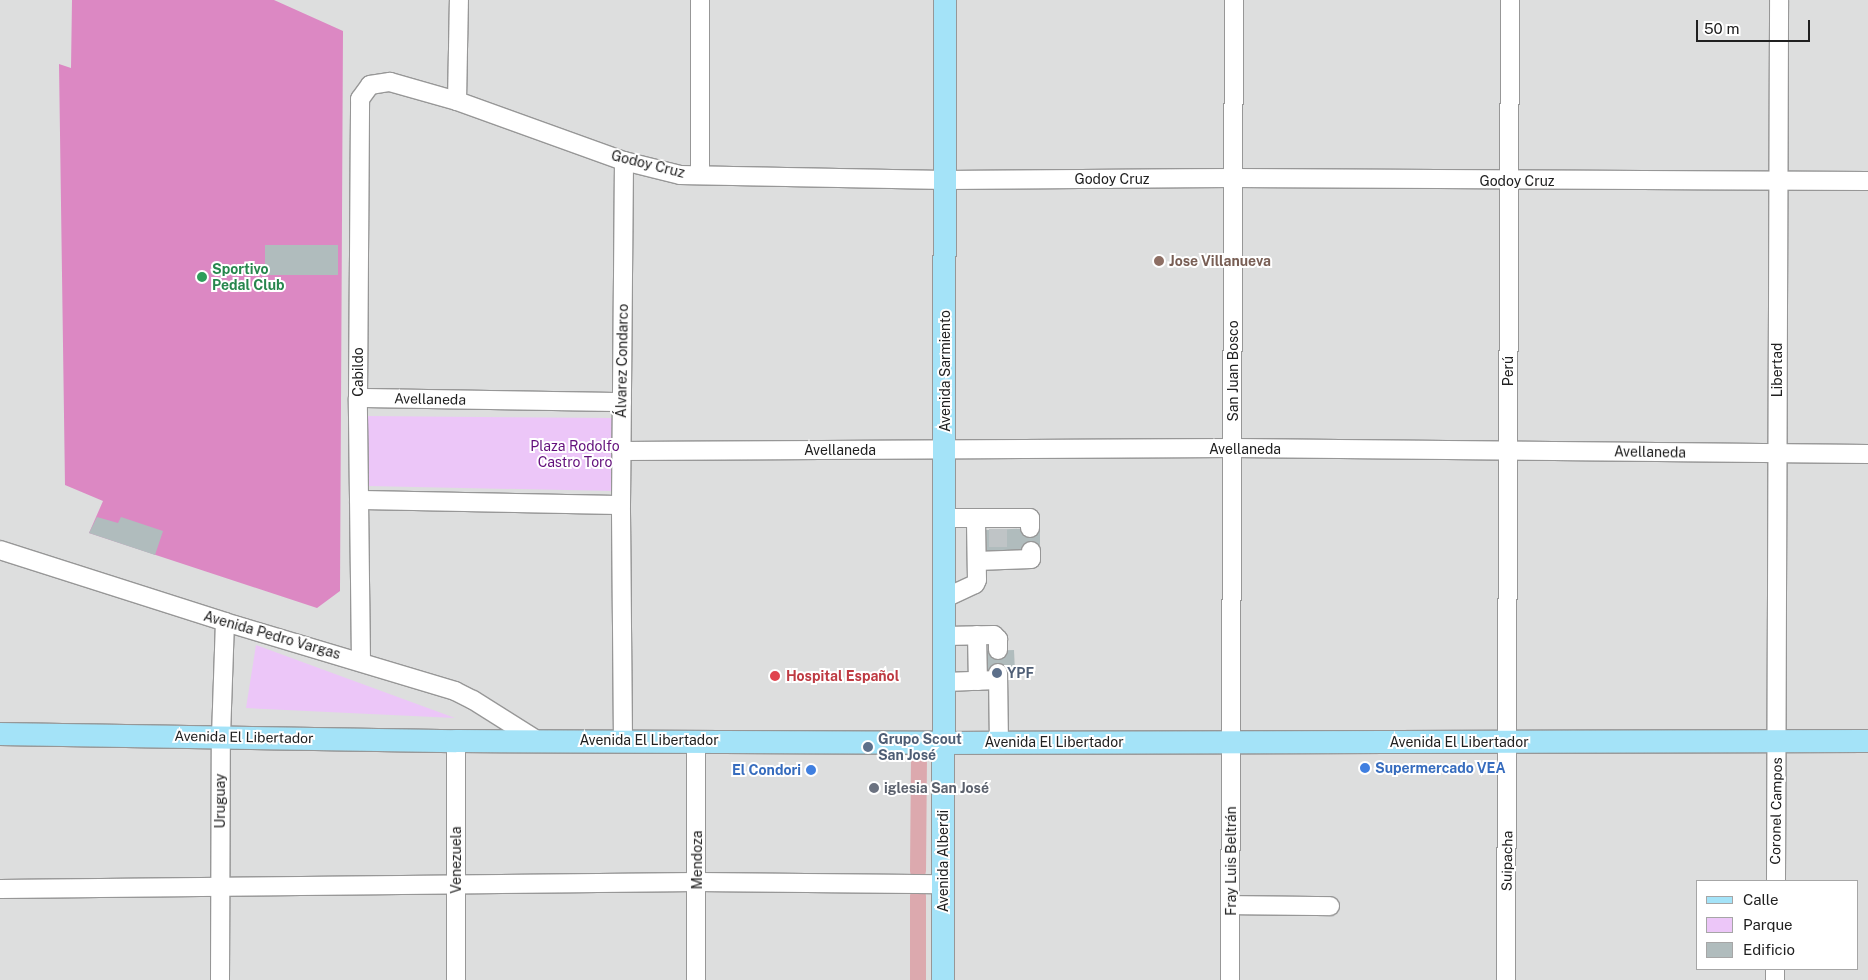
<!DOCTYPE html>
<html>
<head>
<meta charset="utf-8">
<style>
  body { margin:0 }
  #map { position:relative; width:1868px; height:980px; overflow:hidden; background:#e7edf0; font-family:"Public Sans",sans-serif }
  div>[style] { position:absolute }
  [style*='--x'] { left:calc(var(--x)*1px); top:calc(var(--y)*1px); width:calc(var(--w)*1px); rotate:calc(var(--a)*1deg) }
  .residential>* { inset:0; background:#dddede }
  .park>* { inset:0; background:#ecc6f8 }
  .pitch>* { inset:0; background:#dc88c3 }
  .canal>* { height:16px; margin:-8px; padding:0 8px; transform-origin:8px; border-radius:8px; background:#dca9ae }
  .building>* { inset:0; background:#b0bcbd }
  .minor-tunnel>* { height:18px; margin-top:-9px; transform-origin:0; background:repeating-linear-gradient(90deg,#bfc4c6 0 18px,transparent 0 27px) }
  .roads { filter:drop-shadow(1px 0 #979797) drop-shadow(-1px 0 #979797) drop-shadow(0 1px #979797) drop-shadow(0 -1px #979797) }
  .minor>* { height:18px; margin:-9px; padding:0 9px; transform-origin:9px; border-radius:9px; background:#fff }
  .major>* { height:22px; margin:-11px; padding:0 11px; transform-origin:11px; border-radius:11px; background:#a4e3f8 }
  .dots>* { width:14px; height:14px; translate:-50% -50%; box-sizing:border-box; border:2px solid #fff; border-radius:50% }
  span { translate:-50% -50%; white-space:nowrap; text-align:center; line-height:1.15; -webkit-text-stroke:4px #fff; paint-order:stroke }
  .street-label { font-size:14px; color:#202020 }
  .education-label { font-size:14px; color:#785e54; font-weight:700 }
  .left { translate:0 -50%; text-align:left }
  .leisure-label { font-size:14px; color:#27864d; font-weight:700 }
  .park-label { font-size:14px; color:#63107c }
  .service-label { font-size:14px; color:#4e5e75; font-weight:700 }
  .health-label { font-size:14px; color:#be3a42; font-weight:700 }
  .shop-label { font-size:14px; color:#366cbe; font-weight:700 }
  .right { translate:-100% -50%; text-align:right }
  .worship-label { font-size:14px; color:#5b616d; font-weight:700 }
  .legend { position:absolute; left:1696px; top:880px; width:162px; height:90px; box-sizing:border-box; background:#fff; border:1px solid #a6a6a6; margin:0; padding:6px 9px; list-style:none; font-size:15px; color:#202020 }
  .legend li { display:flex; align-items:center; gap:10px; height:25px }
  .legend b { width:25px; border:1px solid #a6a6a6 }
  .scale { position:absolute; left:1696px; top:20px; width:114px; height:22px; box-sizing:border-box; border:2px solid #202020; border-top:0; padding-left:6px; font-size:15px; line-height:18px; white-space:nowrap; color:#202020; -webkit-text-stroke:4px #fff; paint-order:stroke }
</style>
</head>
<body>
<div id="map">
  <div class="residential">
    <i style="clip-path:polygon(evenodd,0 0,1868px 0,1868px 980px,0 980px,0 0,1697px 881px,1857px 881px,1857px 969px,1697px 969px,1697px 881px)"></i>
  </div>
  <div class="park">
    <i style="clip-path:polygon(367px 416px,612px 418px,612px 491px,368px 486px)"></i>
    <i style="clip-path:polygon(256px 645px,455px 718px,246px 708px)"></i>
  </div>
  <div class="pitch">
    <i style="clip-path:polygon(72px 0,274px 0,343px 31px,340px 591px,317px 608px,89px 533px,103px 501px,65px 485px,59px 64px,71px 68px)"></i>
  </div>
  <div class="canal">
    <i style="--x:918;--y:871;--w:109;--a:-89.5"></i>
    <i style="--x:918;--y:980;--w:84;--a:-90"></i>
  </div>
  <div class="building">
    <i style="clip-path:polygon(265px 245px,338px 245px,338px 275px,265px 275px)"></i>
    <i style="clip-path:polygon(97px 517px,118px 523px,121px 517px,163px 531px,155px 555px,89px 533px)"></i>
    <i style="clip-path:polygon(1040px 528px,1040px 550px,987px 552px,986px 530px)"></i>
    <i style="clip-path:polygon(1014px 650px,1015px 672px,985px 673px,984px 651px)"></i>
  </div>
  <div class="minor-tunnel">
    <i style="--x:998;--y:529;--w:23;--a:90"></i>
  </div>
  <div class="roads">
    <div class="minor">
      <i style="--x:700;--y:0;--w:175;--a:90"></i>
      <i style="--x:457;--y:101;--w:101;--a:-88.9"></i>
      <i style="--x:358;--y:398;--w:264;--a:0.9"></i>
      <i style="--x:621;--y:451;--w:612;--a:-0.28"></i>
      <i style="--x:1233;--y:448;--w:635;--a:0.54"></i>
      <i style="--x:359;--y:500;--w:262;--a:1.1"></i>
      <i style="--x:944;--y:518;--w:86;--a:0"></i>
      <i style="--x:1030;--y:518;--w:10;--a:90"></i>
      <i style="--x:0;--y:550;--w:236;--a:17.7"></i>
      <i style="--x:225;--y:622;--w:240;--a:16.7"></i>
      <i style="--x:455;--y:691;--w:20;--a:27"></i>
      <i style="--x:473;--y:700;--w:73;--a:32.2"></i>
      <i style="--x:977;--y:561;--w:54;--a:-2.1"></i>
      <i style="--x:1031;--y:559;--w:8;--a:-90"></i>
      <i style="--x:945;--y:598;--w:33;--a:-25"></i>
      <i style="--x:975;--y:584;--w:4;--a:-63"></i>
      <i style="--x:977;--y:580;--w:60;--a:-91"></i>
      <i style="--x:977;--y:635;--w:46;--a:88.8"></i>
      <i style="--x:945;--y:636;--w:49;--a:-1.2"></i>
      <i style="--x:994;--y:635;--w:6;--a:45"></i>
      <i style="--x:998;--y:639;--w:11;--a:90"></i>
      <i style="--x:361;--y:662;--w:264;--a:-90.7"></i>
      <i style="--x:358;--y:398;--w:299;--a:-89.6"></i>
      <i style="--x:360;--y:99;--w:17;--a:-54"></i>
      <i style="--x:370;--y:85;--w:20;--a:-9"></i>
      <i style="--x:390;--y:82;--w:70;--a:15.8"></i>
      <i style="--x:457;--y:101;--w:177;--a:19.8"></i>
      <i style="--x:624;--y:161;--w:58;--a:14"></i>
      <i style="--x:680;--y:175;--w:265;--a:1.1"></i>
      <i style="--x:945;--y:180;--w:289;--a:-0.4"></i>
      <i style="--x:1234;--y:178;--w:634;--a:0.27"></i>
      <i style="--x:998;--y:673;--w:70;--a:89.2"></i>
      <i style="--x:945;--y:682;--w:53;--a:-2.2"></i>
      <i style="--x:696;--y:740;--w:240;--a:90"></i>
      <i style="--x:623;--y:741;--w:236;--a:-90.5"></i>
      <i style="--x:621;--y:505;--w:344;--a:-89.5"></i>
      <i style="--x:1776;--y:881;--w:881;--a:-89.8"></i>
      <i style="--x:0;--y:889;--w:697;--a:-0.58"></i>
      <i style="--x:697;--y:882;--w:246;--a:0.5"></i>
      <i style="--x:1231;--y:905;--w:99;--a:0.6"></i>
      <i style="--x:220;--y:980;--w:244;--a:-89.8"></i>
      <i style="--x:221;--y:736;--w:114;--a:-88"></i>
      <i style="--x:456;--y:980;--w:239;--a:-90"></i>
      <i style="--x:1230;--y:980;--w:980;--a:-89.77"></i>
      <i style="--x:1506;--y:980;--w:980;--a:-89.77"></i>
      <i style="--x:1775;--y:980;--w:11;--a:-90"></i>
    </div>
    <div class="major">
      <i style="--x:0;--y:734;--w:456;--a:0.9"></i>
      <i style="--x:456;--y:741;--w:489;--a:0.2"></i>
      <i style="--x:945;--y:743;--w:923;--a:-0.12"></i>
      <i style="--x:943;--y:980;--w:980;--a:-89.88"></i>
    </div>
  </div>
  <div class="dots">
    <i style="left:1159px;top:261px;background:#8d6e63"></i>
    <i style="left:202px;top:277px;background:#2e9e5b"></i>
    <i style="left:997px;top:673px;background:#5c6f8a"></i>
    <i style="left:775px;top:676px;background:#e0444e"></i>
    <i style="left:868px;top:747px;background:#5c6f8a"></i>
    <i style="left:1365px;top:768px;background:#3f7fe0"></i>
    <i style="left:811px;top:770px;background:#3f7fe0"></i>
    <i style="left:874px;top:788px;background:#6b7280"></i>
  </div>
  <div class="street-label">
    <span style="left:648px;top:164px;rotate:14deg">Godoy Cruz</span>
    <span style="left:1112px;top:179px">Godoy Cruz</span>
    <span style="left:1517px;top:181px">Godoy Cruz</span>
    <span style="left:622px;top:361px;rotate:-89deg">Álvarez Condarco</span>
    <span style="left:1777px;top:370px;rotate:-90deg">Libertad</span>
    <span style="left:945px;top:371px;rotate:-90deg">Avenida Sarmiento</span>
    <span style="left:1233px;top:371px;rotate:-90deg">San Juan Bosco</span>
    <span style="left:1508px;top:371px;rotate:-90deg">Perú</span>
    <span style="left:358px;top:372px;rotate:-90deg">Cabildo</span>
    <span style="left:430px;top:399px;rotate:1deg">Avellaneda</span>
    <span style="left:1245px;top:449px">Avellaneda</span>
    <span style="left:840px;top:450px">Avellaneda</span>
    <span style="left:1650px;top:452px;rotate:1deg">Avellaneda</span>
    <span style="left:272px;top:635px;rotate:16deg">Avenida Pedro Vargas</span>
    <span style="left:244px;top:737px;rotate:1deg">Avenida El Libertador</span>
    <span style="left:649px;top:740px">Avenida El Libertador</span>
    <span style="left:1054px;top:742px">Avenida El Libertador</span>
    <span style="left:1459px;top:742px">Avenida El Libertador</span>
    <span style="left:220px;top:801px;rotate:-90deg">Uruguay</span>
    <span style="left:1776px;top:811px;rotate:-89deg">Coronel Campos</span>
    <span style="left:456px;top:860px;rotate:-90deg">Venezuela</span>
    <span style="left:697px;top:860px;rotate:-90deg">Mendoza</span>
    <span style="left:943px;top:861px;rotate:-90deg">Avenida Alberdi</span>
    <span style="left:1231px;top:861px;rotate:-90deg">Fray Luis Beltrán</span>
    <span style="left:1507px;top:861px;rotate:-89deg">Suipacha</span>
  </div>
  <div class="education-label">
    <span class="left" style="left:1169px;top:261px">Jose Villanueva</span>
  </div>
  <div class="leisure-label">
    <span class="left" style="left:212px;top:277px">Sportivo<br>Pedal Club</span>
  </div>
  <div class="park-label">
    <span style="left:575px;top:454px">Plaza Rodolfo<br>Castro Toro</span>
  </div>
  <div class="service-label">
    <span class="left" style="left:1007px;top:673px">YPF</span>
    <span class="left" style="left:878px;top:747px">Grupo Scout<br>San José</span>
  </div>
  <div class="health-label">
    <span class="left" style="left:786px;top:676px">Hospital Español</span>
  </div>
  <div class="shop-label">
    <span class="left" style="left:1375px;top:768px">Supermercado VEA</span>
    <span class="right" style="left:801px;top:770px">El Condori</span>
  </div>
  <div class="worship-label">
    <span class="left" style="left:884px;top:788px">iglesia San José</span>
  </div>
  <ul class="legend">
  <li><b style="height:6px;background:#a4e3f8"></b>Calle</li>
  <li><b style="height:14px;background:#ecc6f8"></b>Parque</li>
  <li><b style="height:14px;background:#b0bcbd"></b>Edificio</li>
  </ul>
  <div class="scale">50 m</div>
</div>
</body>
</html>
